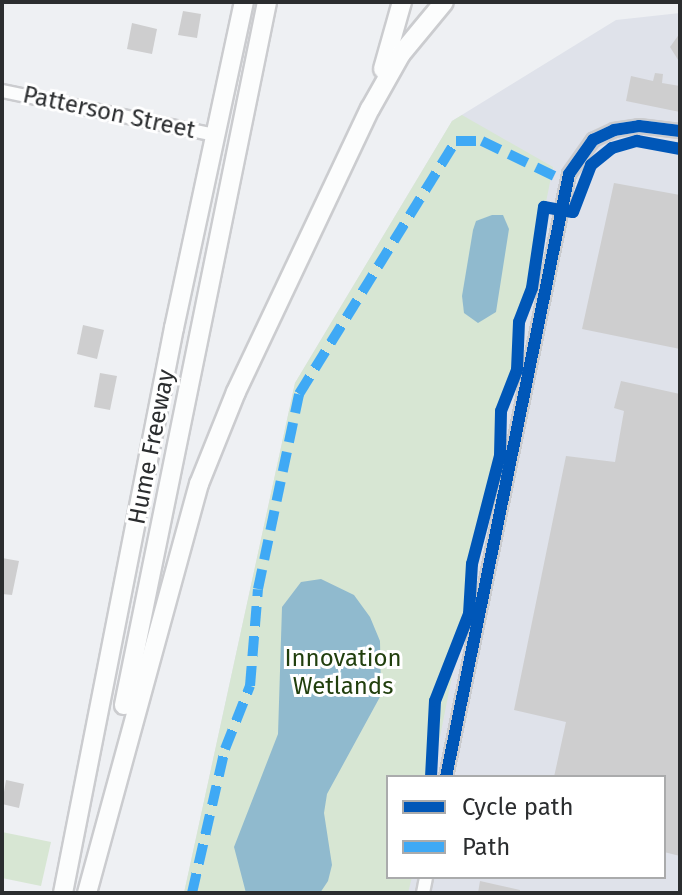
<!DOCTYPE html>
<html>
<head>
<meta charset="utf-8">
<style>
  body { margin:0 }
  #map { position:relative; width:682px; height:895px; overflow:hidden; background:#eef0f3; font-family:"Fira Sans",sans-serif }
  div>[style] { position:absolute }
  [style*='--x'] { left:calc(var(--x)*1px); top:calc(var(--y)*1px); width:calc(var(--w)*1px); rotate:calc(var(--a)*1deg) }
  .built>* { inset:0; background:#dfe2ea }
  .green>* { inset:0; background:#d7e6d3 }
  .water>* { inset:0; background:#90bace }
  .building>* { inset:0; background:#cececf }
  .roads { filter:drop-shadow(2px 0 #cbcccf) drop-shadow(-2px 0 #cbcccf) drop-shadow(0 2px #cbcccf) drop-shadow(0 -2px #cbcccf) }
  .minor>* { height:12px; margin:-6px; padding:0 6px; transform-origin:6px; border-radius:6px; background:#fcfdfd }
  .highway>* { height:18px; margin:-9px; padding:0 9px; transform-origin:9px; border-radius:9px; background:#fcfdfd }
  .quiet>* { height:10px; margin-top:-5px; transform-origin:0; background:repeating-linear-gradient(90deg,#3fa9f5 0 20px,transparent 0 30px) }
  .cycleway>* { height:12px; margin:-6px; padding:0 6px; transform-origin:6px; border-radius:6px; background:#0057b8 }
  span { translate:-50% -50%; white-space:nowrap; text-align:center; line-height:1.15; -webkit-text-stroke:6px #fff; paint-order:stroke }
  .street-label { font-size:24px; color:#2b2d2f }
  .park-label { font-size:24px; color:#213f0d }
  .frame { position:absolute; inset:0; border:4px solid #2b2d2f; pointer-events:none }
  .legend { position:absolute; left:386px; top:775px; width:280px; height:104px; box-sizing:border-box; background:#fff; border:2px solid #aaabac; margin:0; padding:10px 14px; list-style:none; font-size:24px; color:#2b2d2f }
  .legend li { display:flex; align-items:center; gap:16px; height:40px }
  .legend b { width:40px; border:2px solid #aaabac }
</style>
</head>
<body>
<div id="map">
  <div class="built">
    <i style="clip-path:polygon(evenodd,680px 13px,680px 893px,184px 893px,295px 383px,452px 121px,616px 20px,680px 13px,388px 777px,664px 777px,664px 877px,388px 877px,388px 777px)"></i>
  </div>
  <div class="green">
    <i style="clip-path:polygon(462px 115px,553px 167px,432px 777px,388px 777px,388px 877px,412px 877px,408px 893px,184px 893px,295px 383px,452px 121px)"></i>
    <i style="clip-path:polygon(2px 832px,51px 842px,41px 886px,2px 878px)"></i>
  </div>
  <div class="water">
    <i style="clip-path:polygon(492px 215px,503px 215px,509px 229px,496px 312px,478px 323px,464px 313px,462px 296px,473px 230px,476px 221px)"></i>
    <i style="clip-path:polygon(321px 579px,354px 595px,370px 617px,380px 641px,381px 695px,327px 794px,324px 813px,332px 865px,328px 881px,320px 893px,246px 893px,234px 847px,278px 734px,282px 607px,301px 582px)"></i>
  </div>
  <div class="building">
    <i style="clip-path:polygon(183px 11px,201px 14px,197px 38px,178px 35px)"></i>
    <i style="clip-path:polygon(132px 23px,157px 29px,152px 54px,127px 49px)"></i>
    <i style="clip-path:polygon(680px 33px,680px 63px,670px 47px)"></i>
    <i style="clip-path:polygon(655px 73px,663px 74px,662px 83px,680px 86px,680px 112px,626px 101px,631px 76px,653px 81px)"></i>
    <i style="clip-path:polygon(614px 183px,680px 195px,680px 349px,582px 329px)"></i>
    <i style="clip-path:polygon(83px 325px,104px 330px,97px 359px,77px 354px)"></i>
    <i style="clip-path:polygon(100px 373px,117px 376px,110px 410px,94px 407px)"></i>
    <i style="clip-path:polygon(621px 381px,680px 394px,680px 856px,664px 852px,664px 777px,554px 777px,566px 722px,514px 710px,566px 456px,615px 462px,624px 411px,614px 408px)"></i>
    <i style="clip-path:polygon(2px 558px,19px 561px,12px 595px,2px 594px)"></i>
    <i style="clip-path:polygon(6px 780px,24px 784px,19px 808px,2px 804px)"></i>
    <i style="clip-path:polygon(480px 881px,520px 890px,520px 893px,478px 893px)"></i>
  </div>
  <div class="roads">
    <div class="minor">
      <i style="--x:2;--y:91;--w:217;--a:11.7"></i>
      <i style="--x:446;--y:777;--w:615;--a:-78.47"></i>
      <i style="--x:569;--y:174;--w:42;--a:-54.8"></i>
      <i style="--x:593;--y:140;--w:23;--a:-25"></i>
      <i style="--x:614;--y:130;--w:25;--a:-9"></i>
      <i style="--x:639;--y:126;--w:41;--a:7"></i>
      <i style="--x:423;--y:893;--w:16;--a:-79"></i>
    </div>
    <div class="highway">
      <i style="--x:383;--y:69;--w:70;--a:-74.2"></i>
      <i style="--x:124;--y:705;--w:717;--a:-78.5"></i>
      <i style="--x:63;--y:893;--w:576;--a:-78.89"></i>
      <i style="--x:174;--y:328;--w:333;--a:-77.9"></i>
      <i style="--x:87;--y:893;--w:424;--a:-74.7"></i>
      <i style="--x:199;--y:484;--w:99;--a:-68.1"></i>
      <i style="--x:236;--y:392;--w:313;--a:-64.7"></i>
      <i style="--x:370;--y:109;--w:63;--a:-60.6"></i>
      <i style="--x:401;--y:54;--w:67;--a:-50.4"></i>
    </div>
  </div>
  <div class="quiet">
    <i style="--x:192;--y:893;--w:148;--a:-77.1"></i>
    <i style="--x:225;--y:749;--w:68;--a:-68.4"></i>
    <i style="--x:250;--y:686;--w:97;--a:-85.3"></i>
    <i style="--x:258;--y:589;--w:199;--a:-78.1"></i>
    <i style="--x:299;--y:394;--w:298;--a:-58.2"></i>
    <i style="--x:456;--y:141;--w:26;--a:0"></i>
    <i style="--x:482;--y:141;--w:94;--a:25.8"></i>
  </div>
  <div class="cycleway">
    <i style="--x:431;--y:777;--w:76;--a:-87"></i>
    <i style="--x:435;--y:701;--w:93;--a:-68.7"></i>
    <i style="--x:469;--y:614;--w:50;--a:-86.6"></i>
    <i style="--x:472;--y:564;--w:112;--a:-75.5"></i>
    <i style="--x:500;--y:456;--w:45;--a:-88.7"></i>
    <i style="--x:501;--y:411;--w:44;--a:-68.7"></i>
    <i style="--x:517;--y:370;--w:48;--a:-87.6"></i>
    <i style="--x:519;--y:322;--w:36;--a:-69"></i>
    <i style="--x:532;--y:288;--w:82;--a:-81.6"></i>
    <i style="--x:544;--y:207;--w:29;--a:10"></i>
    <i style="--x:573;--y:212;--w:50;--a:-69"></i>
    <i style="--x:591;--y:165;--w:27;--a:-39"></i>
    <i style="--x:612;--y:148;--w:26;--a:-16"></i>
    <i style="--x:637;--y:141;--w:44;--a:10.5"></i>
    <i style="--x:446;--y:777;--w:615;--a:-78.47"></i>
    <i style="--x:569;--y:174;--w:42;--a:-54.8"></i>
    <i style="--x:593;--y:140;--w:23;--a:-25"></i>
    <i style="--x:614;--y:130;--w:25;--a:-9"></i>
    <i style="--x:639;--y:126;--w:41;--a:7"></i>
  </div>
  <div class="street-label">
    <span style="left:109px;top:113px;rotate:12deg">Patterson Street</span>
    <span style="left:152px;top:447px;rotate:-79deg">Hume Freeway</span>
  </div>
  <div class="park-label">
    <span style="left:343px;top:673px">Innovation<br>Wetlands</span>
  </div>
  <div class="frame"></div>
  <ul class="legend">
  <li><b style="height:10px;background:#0057b8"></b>Cycle path</li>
  <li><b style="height:10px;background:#3fa9f5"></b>Path</li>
  </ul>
</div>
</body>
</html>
